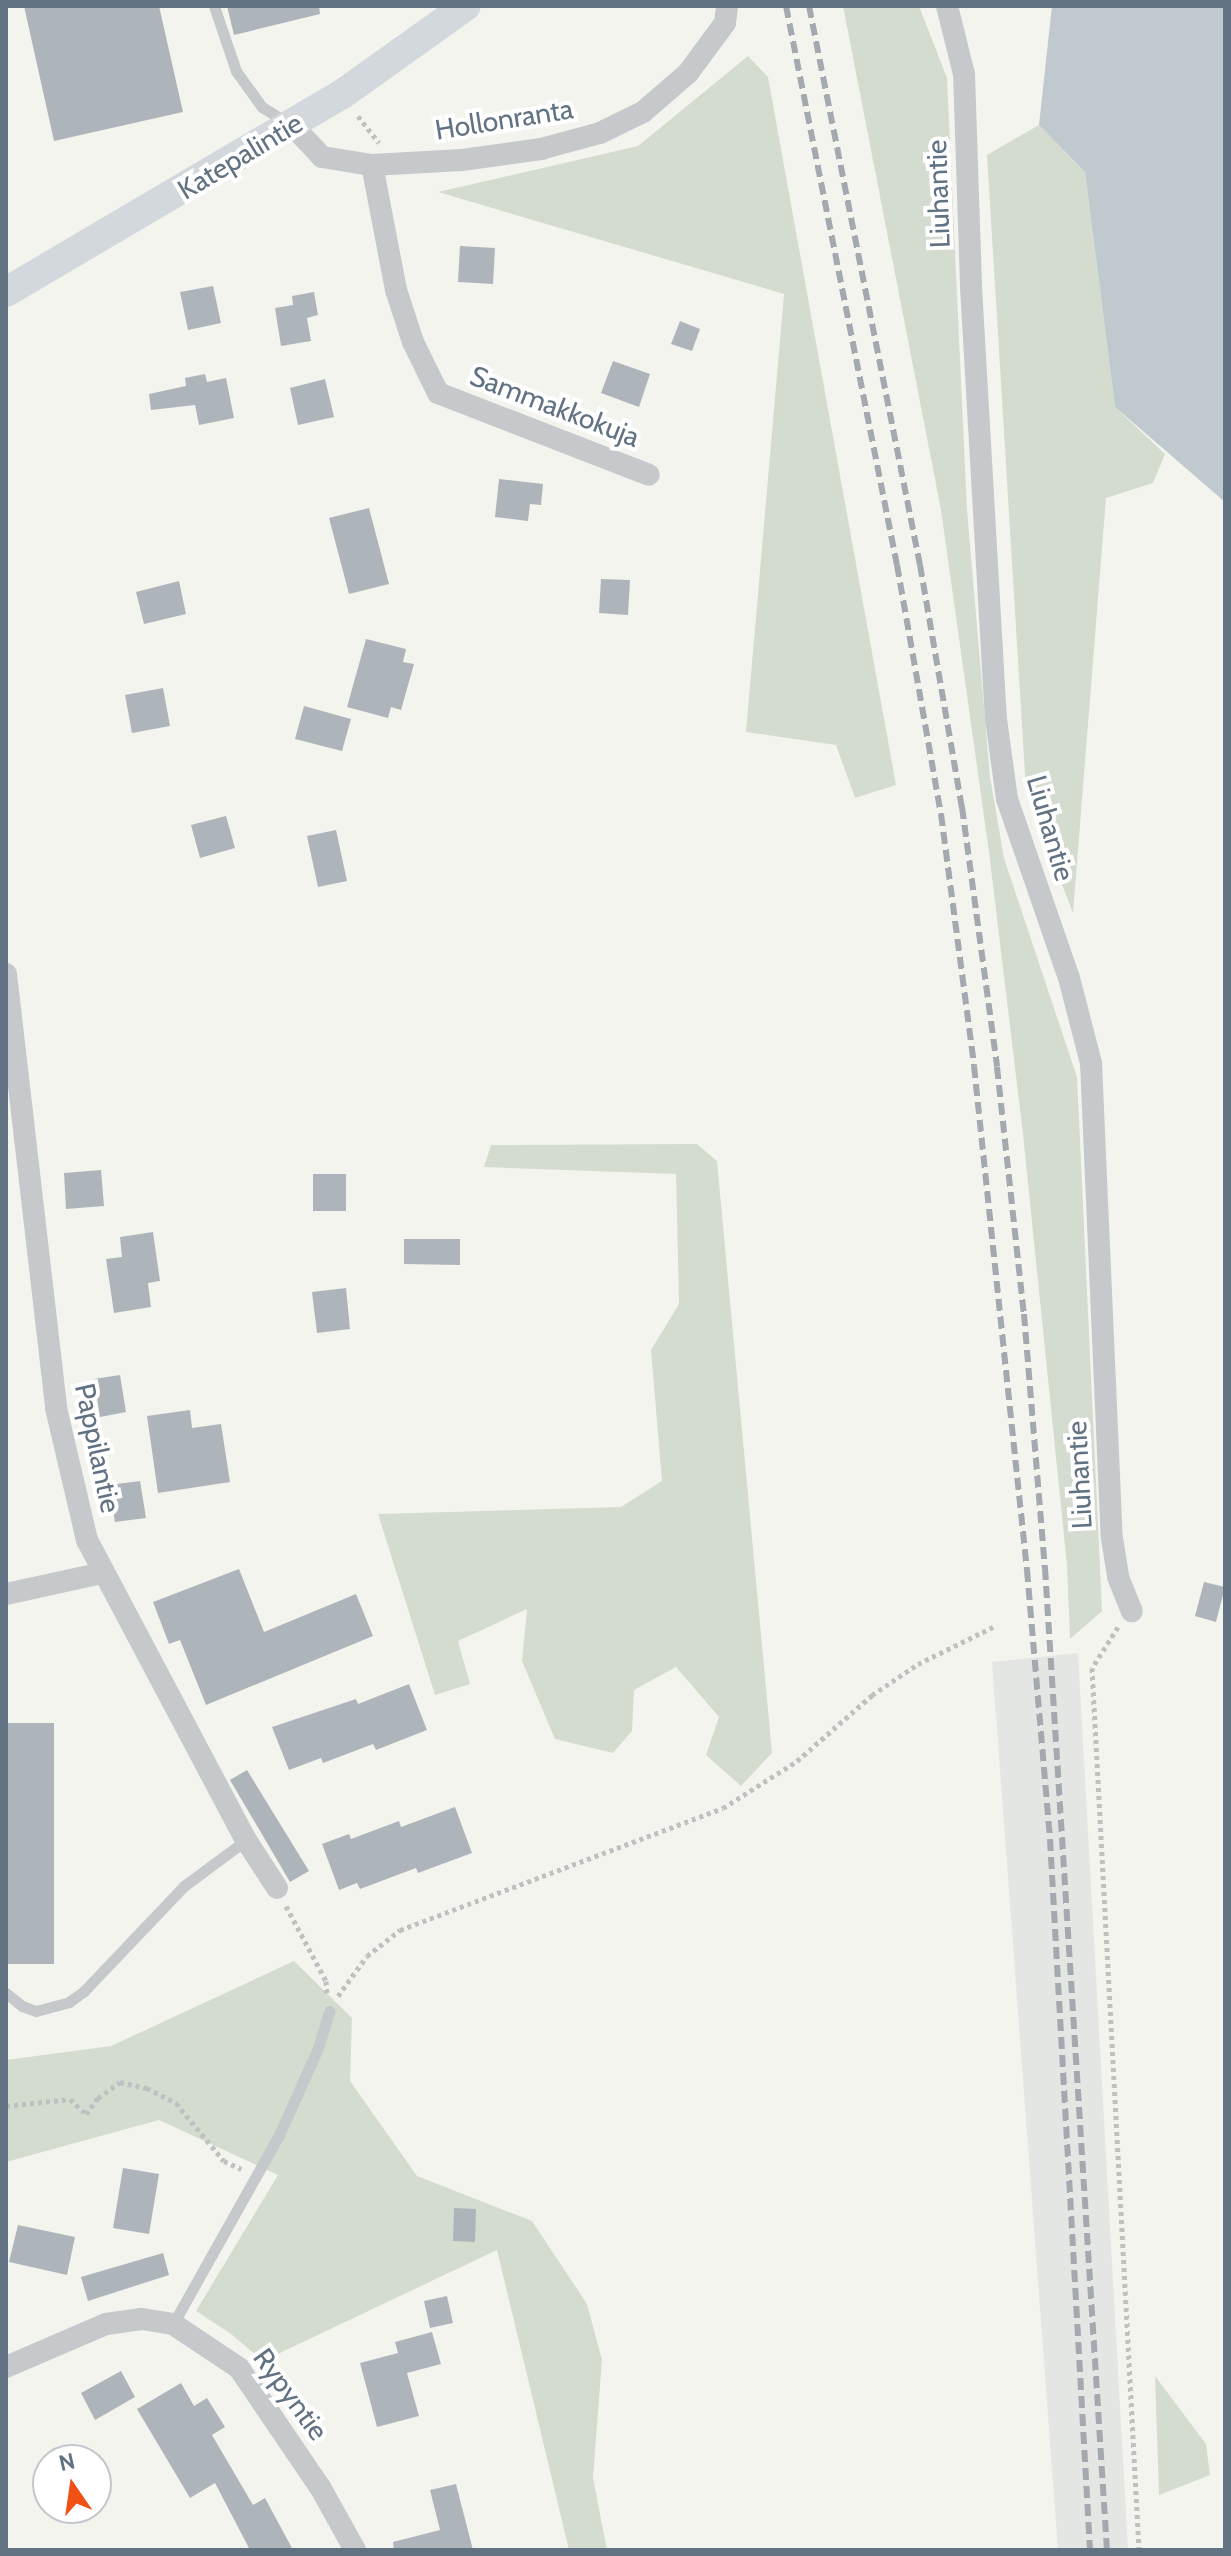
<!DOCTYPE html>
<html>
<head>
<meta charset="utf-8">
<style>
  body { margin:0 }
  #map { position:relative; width:1231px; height:2556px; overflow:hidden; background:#f4f4ef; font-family:Cabin,sans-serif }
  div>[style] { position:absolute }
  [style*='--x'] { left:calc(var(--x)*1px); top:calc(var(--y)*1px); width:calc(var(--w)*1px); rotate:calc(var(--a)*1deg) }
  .built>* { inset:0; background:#e4e6e3 }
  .green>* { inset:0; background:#d4dcd0 }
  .water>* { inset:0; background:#bfc9ce }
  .building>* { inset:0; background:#aeb5ba }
  .path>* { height:5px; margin-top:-2.5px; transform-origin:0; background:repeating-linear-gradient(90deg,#bfc0c2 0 4px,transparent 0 8px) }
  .lane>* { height:11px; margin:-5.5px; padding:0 5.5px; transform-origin:5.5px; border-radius:5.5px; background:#c6c9cc }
  .street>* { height:22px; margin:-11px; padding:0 11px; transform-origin:11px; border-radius:11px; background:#c6c9cc }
  .secondary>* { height:30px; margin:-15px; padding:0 15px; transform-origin:15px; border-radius:15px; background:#d2d8dc }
  .rail>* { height:6px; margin-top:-3px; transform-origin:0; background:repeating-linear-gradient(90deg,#a3a9af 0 12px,transparent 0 18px) }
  span { translate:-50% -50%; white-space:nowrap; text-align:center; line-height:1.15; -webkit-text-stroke:8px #fff; paint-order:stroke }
  .street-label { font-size:28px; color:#617283 }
  .frame { position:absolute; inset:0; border:8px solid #617283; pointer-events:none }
  .north { position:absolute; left:32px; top:2444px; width:80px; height:80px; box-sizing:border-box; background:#fff; border:2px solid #c0c7cd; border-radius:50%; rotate:347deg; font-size:22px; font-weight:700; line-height:32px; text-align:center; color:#617283 }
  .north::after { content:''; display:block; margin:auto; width:28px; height:36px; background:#f05014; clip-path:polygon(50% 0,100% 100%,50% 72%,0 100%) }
</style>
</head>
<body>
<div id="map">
  <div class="built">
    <i style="clip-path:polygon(1078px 1653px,1128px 2550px,1058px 2550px,992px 1662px)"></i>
  </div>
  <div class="green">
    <i style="clip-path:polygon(843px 6px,919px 6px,947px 78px,967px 510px,990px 777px,1004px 858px,1077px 1077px,1102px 1611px,1070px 1639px,1067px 1565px,1023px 1134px,989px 852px,941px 510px)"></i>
    <i style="clip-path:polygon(748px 56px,768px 77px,896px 785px,855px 798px,836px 745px,746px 732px,784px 294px,438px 192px,638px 146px)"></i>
    <i style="clip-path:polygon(1039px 125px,1085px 172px,1115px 407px,1165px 454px,1153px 483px,1106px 498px,1073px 913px,1026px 791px,987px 155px)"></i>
    <i style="clip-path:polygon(697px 1144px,717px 1161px,772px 1753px,741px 1786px,706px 1755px,719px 1717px,676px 1667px,634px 1690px,632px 1731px,613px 1753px,555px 1739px,522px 1661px,527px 1609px,458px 1641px,470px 1684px,435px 1695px,378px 1514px,621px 1507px,662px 1481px,651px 1350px,679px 1304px,676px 1174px,484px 1167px,491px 1145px)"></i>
    <i style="clip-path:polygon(294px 1961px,352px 2018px,350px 2081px,417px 2176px,532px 2221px,587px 2304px,602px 2360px,593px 2478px,607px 2550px,569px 2550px,497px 2250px,263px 2361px,231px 2334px,196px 2311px,278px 2175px,159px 2120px,6px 2162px,6px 2060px,111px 2046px)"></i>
    <i style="clip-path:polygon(1155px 2376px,1206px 2444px,1210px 2475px,1159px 2495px)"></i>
  </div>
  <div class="water">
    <i style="clip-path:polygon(1052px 6px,1225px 6px,1225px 502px,1115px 407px,1085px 172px,1039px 125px)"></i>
  </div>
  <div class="building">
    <i style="clip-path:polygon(24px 6px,159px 6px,183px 112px,54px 141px)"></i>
    <i style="clip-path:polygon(227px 6px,319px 6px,320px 14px,234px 35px)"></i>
    <i style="clip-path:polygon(460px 246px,495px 248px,493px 284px,458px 282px)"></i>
    <i style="clip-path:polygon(213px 286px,221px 323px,188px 330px,180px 292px)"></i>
    <i style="clip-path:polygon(314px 292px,318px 315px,307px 318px,311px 341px,281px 346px,275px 308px,293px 305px,292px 296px)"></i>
    <i style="clip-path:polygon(680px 321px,700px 329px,692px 351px,671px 344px)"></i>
    <i style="clip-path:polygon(613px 361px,650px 374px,639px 407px,601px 393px)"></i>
    <i style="clip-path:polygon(205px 374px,207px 382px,226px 378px,234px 418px,199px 425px,195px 405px,151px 410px,149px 394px,186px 386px,185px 378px)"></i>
    <i style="clip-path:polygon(325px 379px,334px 417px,298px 425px,290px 388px)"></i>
    <i style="clip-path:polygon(499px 479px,543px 484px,541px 505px,530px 504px,528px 521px,495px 517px)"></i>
    <i style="clip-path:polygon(369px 508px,389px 584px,349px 594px,329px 518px)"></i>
    <i style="clip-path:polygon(601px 579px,630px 580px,628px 615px,599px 613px)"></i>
    <i style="clip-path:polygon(179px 581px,186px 614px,144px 624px,136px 592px)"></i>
    <i style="clip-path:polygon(366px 639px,406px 649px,403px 662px,414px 664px,401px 710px,391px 707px,388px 718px,347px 707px)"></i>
    <i style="clip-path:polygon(163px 688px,170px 726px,132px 733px,125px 695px)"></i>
    <i style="clip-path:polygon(304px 706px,351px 719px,342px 751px,295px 739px)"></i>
    <i style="clip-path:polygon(226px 816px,235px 848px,200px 858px,191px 825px)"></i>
    <i style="clip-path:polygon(336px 830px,347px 881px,318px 887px,307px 836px)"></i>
    <i style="clip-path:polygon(101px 1170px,104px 1206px,66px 1209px,64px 1173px)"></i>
    <i style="clip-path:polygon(313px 1174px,346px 1174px,346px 1211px,313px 1211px)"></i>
    <i style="clip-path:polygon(153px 1232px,160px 1281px,148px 1283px,151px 1307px,114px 1313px,106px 1259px,122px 1257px,120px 1237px)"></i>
    <i style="clip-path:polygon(404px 1239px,460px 1239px,460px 1265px,404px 1264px)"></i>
    <i style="clip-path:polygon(346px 1288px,350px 1329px,317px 1333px,312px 1292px)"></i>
    <i style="clip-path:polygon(120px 1375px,126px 1412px,100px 1417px,94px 1379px)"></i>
    <i style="clip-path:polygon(190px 1410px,192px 1428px,221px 1424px,230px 1482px,158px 1493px,147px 1416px)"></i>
    <i style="clip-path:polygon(140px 1481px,146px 1518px,115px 1522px,109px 1485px)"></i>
    <i style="clip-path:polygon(239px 1569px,264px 1632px,356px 1594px,373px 1636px,206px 1705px,180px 1640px,169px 1644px,153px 1602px)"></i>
    <i style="clip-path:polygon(1204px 1582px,1225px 1587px,1216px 1622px,1195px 1616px)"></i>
    <i style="clip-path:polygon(409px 1684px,427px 1730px,376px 1750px,373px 1744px,323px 1763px,321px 1758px,289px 1770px,272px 1727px,356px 1699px,358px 1704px)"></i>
    <i style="clip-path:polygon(6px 1723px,54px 1723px,54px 1964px,6px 1964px)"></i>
    <i style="clip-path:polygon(247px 1770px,309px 1871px,290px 1882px,230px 1780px)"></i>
    <i style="clip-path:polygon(455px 1807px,472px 1853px,418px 1873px,416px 1868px,360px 1889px,357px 1883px,339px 1890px,322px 1844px,349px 1834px,351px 1839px,399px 1821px,401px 1827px)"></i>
    <i style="clip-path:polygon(123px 2168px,159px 2174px,149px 2234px,113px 2228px)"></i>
    <i style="clip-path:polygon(454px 2208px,476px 2209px,475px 2242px,453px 2241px)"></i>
    <i style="clip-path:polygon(18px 2225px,75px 2237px,67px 2275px,9px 2262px)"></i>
    <i style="clip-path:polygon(163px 2253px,169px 2275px,88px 2301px,81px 2277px)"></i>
    <i style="clip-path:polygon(447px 2296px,453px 2323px,430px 2328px,424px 2301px)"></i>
    <i style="clip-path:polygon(432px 2332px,441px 2364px,407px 2373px,419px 2416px,377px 2427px,360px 2363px,398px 2353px,395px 2342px)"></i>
    <i style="clip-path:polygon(121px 2371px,135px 2397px,95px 2420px,81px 2393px)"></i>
    <i style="clip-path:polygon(181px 2383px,194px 2406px,207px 2398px,225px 2427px,212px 2435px,253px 2505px,265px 2498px,293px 2550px,250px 2550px,215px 2483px,190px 2498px,137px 2409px)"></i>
    <i style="clip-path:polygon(456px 2484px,473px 2550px,394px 2550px,393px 2542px,440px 2530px,430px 2490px)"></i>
  </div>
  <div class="path">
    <i style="--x:358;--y:116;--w:34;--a:52"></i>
    <i style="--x:1118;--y:1627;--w:49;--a:122.4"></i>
    <i style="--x:1092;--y:1668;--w:883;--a:86.95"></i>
    <i style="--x:286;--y:1906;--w:85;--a:61.9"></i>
    <i style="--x:326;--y:1981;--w:13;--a:86"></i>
    <i style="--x:338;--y:1996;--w:49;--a:-54.1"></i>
    <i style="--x:367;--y:1956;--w:42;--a:-38.2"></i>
    <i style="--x:400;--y:1930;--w:345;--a:-20.7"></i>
    <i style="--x:723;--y:1808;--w:88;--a:-32.4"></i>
    <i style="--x:797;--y:1761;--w:100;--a:-41.3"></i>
    <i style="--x:872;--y:1695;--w:55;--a:-34"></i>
    <i style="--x:918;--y:1664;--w:84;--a:-26.3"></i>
    <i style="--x:6;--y:2106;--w:64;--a:-6.2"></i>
    <i style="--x:70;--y:2099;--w:22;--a:43"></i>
    <i style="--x:86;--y:2114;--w:20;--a:-53"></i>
    <i style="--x:98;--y:2098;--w:27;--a:-36"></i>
    <i style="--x:120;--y:2082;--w:28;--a:13"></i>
    <i style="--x:147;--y:2088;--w:33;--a:27"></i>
    <i style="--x:176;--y:2103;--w:75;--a:50.4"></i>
    <i style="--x:224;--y:2161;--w:19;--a:25"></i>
  </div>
  <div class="lane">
    <i style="--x:214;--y:6;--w:69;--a:71.3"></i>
    <i style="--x:236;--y:71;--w:44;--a:54.2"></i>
    <i style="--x:262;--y:107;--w:31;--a:32"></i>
    <i style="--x:6;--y:1993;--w:21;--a:39"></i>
    <i style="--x:22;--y:2006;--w:15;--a:20"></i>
    <i style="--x:36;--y:2011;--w:34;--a:-15"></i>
    <i style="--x:69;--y:2002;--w:19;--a:-36"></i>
    <i style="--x:84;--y:1991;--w:145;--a:-46.4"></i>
    <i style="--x:184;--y:1886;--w:77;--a:-36.6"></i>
    <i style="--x:173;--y:2324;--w:219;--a:-60.7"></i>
    <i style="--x:280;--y:2133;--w:93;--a:-65.9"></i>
    <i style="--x:318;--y:2048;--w:39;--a:-73"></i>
  </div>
  <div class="street">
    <i style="--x:947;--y:6;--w:70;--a:76"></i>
    <i style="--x:964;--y:74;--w:213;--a:88.1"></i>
    <i style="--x:971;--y:287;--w:433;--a:86.7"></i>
    <i style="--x:996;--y:719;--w:81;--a:82.2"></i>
    <i style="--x:1007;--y:799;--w:189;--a:70.9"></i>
    <i style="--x:1069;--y:978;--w:88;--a:75.5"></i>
    <i style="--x:1091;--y:1063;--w:475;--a:87.5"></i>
    <i style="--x:1112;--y:1538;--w:39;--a:81"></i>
    <i style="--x:1118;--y:1577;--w:37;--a:68"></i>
    <i style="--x:292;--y:125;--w:44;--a:46.8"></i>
    <i style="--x:322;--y:157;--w:51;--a:9.1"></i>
    <i style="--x:372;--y:165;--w:90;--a:-3.2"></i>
    <i style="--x:462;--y:160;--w:80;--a:-7.9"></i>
    <i style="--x:541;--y:149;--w:61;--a:-15.2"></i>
    <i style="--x:600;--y:133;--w:48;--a:-26"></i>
    <i style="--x:643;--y:112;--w:60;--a:-40.9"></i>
    <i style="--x:688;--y:73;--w:62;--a:-53.5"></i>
    <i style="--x:725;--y:23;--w:17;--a:-83"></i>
    <i style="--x:372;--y:165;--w:127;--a:79.1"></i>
    <i style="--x:396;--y:290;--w:55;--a:71.9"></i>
    <i style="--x:413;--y:342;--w:57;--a:63.9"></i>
    <i style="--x:438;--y:393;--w:226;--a:21.2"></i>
    <i style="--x:6;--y:974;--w:437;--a:83.4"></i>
    <i style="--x:56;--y:1408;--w:136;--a:76.8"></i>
    <i style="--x:87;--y:1540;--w:340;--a:62.1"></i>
    <i style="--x:246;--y:1840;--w:57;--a:57.1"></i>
    <i style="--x:6;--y:1594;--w:98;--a:-12.3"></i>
    <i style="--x:6;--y:2367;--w:109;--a:-23.3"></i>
    <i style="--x:106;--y:2324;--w:36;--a:-8"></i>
    <i style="--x:142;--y:2319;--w:31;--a:9"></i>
    <i style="--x:173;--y:2324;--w:79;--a:33.7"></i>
    <i style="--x:239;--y:2368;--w:144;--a:55.8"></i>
    <i style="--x:320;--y:2487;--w:72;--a:60.9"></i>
  </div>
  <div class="secondary">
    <i style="--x:6;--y:292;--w:389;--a:-30.5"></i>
    <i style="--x:341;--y:95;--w:153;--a:-35.5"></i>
  </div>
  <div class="rail">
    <i style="--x:786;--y:6;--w:570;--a:78.77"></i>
    <i style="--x:897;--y:565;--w:253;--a:80"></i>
    <i style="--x:941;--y:814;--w:254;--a:82.5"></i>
    <i style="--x:974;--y:1066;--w:507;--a:84"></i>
    <i style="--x:1027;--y:1570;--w:270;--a:85.1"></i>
    <i style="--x:1050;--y:1839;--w:712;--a:86.78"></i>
    <i style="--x:809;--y:6;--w:570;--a:78.77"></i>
    <i style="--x:920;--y:565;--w:246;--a:80.2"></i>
    <i style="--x:962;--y:807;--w:262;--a:82.3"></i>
    <i style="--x:997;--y:1067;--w:248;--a:83.8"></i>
    <i style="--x:1024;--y:1314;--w:255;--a:85.3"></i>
    <i style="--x:1045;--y:1568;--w:984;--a:86.39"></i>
  </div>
  <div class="street-label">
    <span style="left:504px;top:119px;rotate:-9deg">Hollonranta</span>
    <span style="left:240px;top:156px;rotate:-31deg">Katepalintie</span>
    <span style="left:938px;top:194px;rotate:-92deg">Liuhantie</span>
    <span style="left:555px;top:406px;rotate:21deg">Sammakkokuja</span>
    <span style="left:1051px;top:828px;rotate:74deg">Liuhantie</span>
    <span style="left:98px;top:1448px;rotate:78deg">Pappilantie</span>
    <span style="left:1079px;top:1475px;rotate:-93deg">Liuhantie</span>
    <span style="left:291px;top:2394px;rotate:54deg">Rypyntie</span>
  </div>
  <div class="frame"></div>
  <div class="north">N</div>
</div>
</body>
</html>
